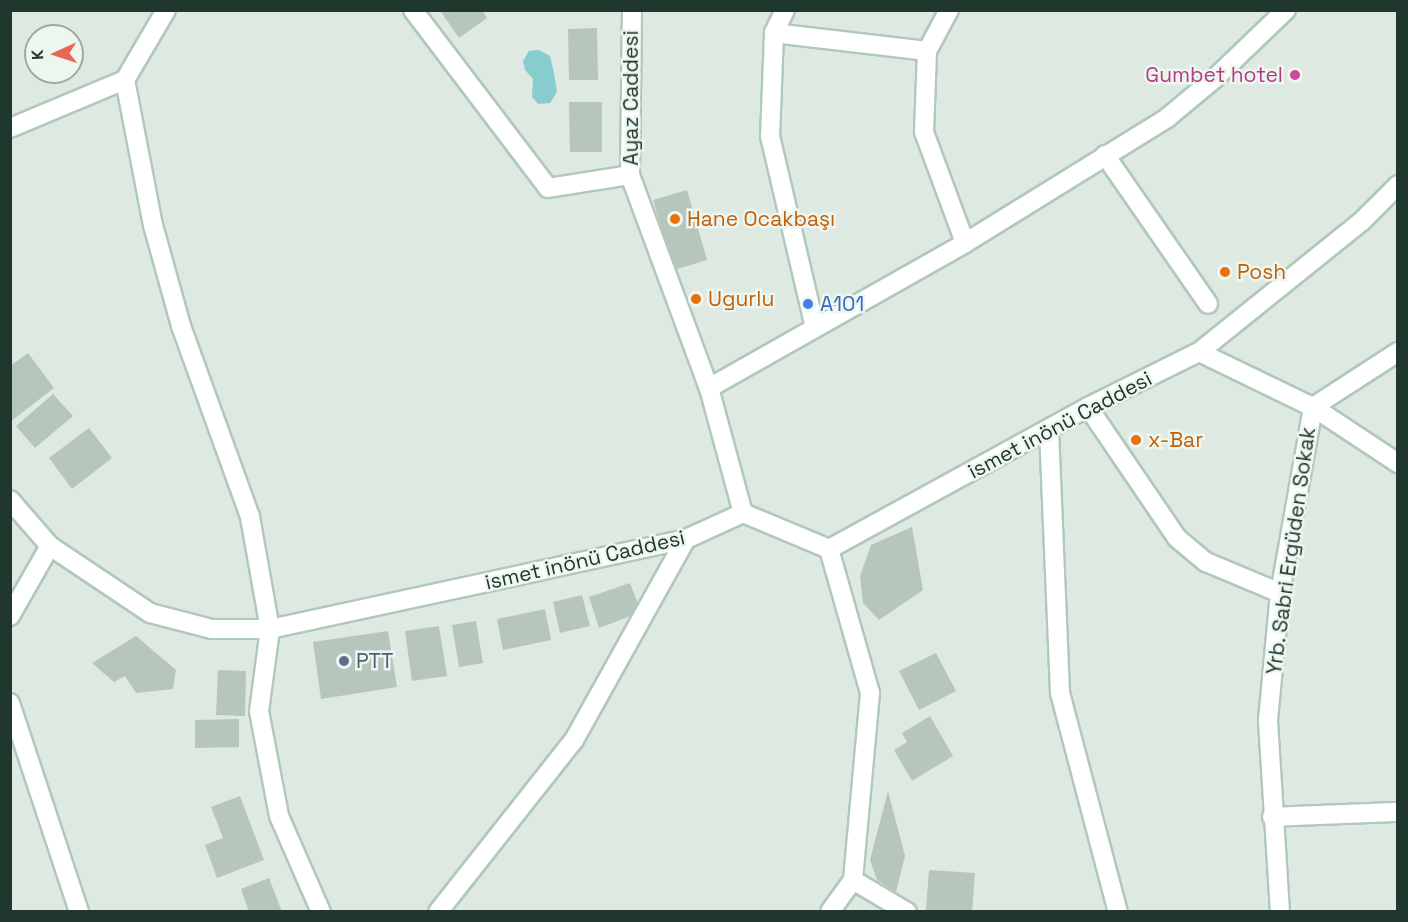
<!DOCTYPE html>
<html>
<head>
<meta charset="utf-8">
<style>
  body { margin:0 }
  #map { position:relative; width:1408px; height:922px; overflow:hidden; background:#dee9e2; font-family:"Space Grotesk",sans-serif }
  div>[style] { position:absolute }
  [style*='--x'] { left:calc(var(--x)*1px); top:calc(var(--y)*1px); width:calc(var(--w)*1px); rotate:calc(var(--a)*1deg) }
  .water>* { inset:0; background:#87cdcd }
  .building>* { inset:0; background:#b6c6bd }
  .roads { filter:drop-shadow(2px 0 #b1c8bc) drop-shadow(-2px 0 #b1c8bc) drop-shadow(0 2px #b1c8bc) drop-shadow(0 -2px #b1c8bc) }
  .street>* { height:18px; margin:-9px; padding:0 9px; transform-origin:9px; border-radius:9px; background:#fff }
  .secondary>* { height:18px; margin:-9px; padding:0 9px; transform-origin:9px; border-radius:9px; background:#fff }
  .dots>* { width:16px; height:16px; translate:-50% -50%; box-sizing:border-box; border:3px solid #eef6f0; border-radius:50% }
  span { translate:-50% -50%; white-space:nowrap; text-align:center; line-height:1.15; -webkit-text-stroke:5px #eef6f0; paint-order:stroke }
  .hotel-label { font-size:21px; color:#b23c85 }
  .right { translate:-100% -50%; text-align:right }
  .street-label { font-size:21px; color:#20372d }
  .food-label { font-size:21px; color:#c56008 }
  .left { translate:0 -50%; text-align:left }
  .shop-label { font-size:21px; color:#366cbe }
  .service-label { font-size:21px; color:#4e5e75 }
  .frame { position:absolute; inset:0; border:12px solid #20372d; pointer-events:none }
  .north { position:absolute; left:24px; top:24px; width:60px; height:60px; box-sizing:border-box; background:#eef6f0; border:2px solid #9caaa2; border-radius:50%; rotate:267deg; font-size:16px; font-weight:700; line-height:24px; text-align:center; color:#20372d }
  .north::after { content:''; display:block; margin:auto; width:21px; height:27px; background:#ec6658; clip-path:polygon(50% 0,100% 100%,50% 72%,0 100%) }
</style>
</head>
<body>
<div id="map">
  <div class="water">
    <i style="clip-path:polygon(539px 50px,550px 56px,554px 73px,557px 92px,550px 103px,538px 104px,532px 97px,533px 79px,525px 70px,523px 61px,529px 51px)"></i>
  </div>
  <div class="building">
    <i style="clip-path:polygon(443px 10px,482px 10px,487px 18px,459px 38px,441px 12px)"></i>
    <i style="clip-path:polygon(597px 28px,598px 80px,569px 80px,568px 29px)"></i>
    <i style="clip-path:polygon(569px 102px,602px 102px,602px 152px,570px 152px)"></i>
    <i style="clip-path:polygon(687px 190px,707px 260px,674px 270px,653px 200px)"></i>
    <i style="clip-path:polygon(28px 353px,54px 388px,10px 422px,10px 366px)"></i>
    <i style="clip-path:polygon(53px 394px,73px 416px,35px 448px,16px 426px)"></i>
    <i style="clip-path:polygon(89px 428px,112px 458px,72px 489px,49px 458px)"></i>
    <i style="clip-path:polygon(912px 527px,923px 590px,879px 620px,863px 603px,860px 576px,871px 545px)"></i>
    <i style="clip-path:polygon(630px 583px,641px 612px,599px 628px,589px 597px)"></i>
    <i style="clip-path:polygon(582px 595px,590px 626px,560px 633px,553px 602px)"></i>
    <i style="clip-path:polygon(545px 609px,551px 640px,503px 650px,497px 619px)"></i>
    <i style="clip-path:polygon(476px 621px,483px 663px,459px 667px,452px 625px)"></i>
    <i style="clip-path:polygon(439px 626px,447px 676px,412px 681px,405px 631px)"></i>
    <i style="clip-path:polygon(388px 631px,397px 687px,321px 699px,313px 642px)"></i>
    <i style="clip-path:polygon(136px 636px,176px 670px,173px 689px,136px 693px,125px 676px,114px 682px,92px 663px)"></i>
    <i style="clip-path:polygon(936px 653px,956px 691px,919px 710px,899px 671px)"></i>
    <i style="clip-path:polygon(218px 670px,246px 671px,245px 716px,216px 715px)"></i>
    <i style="clip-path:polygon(930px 716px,953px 756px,912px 781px,894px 750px,907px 742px,902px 733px)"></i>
    <i style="clip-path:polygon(239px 719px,239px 747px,195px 748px,195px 720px)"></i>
    <i style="clip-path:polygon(888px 791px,905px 856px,896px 892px,877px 880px,870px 860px)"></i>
    <i style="clip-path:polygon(240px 796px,264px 860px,217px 878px,205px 845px,223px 838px,211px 807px)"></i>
    <i style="clip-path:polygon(929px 870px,975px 873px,972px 912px,926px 910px)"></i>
    <i style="clip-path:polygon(269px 878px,282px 912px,249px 912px,241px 889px)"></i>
  </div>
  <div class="roads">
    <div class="street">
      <i style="--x:413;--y:10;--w:223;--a:52.8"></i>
      <i style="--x:548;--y:188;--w:83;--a:-9"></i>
      <i style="--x:785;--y:10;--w:25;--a:116"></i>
      <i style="--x:774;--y:33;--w:103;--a:92.2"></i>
      <i style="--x:770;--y:136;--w:197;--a:76.8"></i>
      <i style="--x:949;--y:10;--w:47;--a:118.2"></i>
      <i style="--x:927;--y:51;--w:81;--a:92.1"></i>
      <i style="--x:924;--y:132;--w:118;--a:69.7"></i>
      <i style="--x:774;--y:33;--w:154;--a:6.7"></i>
      <i style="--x:125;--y:80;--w:148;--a:79.1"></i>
      <i style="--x:153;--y:225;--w:105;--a:74.5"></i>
      <i style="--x:181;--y:326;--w:203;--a:70.1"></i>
      <i style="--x:250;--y:517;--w:114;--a:79.9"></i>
      <i style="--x:1105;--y:155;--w:181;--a:55.3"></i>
      <i style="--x:1199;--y:352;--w:209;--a:-38.8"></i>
      <i style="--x:1362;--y:221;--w:51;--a:-45"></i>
      <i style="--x:709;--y:388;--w:294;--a:-29.5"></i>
      <i style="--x:965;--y:243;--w:238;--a:-31.7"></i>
      <i style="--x:1167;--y:118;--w:61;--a:-39.7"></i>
      <i style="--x:1214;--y:79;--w:100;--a:-43.8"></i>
      <i style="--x:1088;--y:407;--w:158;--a:55.8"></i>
      <i style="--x:1177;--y:538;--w:38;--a:40"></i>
      <i style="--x:1206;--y:562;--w:80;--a:22.7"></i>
      <i style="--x:1049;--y:430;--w:263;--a:87.6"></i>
      <i style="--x:1060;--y:693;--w:227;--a:75.2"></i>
      <i style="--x:10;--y:616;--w:81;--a:-60.3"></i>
      <i style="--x:10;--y:703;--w:220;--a:71.7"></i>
      <i style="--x:1272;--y:817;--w:126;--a:-2.3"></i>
      <i style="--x:853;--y:880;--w:63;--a:30.7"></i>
      <i style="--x:1280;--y:912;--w:192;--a:-93.6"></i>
      <i style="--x:1268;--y:720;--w:128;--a:-84.6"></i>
      <i style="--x:1280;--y:593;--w:189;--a:-79.9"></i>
      <i style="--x:1313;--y:407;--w:102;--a:33.4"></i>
    </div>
    <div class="secondary">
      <i style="--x:632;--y:10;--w:165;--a:90.7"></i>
      <i style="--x:630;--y:175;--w:227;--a:69.7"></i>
      <i style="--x:709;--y:388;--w:130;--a:74.8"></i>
      <i style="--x:10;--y:128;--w:125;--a:-22.7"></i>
      <i style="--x:125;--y:80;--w:81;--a:-59.6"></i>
      <i style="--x:10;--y:500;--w:61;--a:49"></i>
      <i style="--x:50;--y:546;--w:120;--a:33.8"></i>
      <i style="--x:150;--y:613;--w:64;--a:14.5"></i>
      <i style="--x:212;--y:629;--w:58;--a:0"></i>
      <i style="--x:270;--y:629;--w:426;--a:-12.2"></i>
      <i style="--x:686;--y:539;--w:63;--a:-24.5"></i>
      <i style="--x:743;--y:513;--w:93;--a:22.7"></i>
      <i style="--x:829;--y:549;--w:295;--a:-28.7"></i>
      <i style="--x:1088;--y:407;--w:124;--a:-26.4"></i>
      <i style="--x:1199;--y:352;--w:127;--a:25.8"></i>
      <i style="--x:1313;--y:407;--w:101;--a:-32.9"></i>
      <i style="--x:829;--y:549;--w:150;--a:74.1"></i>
      <i style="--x:870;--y:693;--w:188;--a:95.2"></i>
      <i style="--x:853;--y:880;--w:39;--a:126"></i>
      <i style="--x:270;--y:629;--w:83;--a:97.6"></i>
      <i style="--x:259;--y:711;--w:107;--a:79.2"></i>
      <i style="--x:279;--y:816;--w:105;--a:66.4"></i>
      <i style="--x:438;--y:912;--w:219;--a:-51.7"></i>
      <i style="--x:574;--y:740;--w:230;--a:-60.9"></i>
    </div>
  </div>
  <div class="dots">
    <i style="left:1295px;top:75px;background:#d1479c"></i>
    <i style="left:675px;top:219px;background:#e8710a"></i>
    <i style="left:1225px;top:272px;background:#e8710a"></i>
    <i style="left:696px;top:299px;background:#e8710a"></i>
    <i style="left:808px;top:304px;background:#3f7fe0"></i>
    <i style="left:1136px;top:440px;background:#e8710a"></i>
    <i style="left:344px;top:661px;background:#5c6f8a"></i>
  </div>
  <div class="hotel-label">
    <span class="right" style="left:1283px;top:75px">Gumbet hotel</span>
  </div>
  <div class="street-label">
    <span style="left:631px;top:98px;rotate:-90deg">Ayaz Caddesi</span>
    <span style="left:1060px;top:425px;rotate:-28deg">ismet inönü Caddesi</span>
    <span style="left:1291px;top:551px;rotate:-82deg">Yrb. Sabri Ergüden Sokak</span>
    <span style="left:585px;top:560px;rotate:-13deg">ismet inönü Caddesi</span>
  </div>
  <div class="food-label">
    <span class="left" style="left:687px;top:219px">Hane Ocakbaşı</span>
    <span class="left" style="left:1237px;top:272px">Posh</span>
    <span class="left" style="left:708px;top:299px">Ugurlu</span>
    <span class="left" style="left:1148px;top:440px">x-Bar</span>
  </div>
  <div class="shop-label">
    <span class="left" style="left:820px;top:304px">A101</span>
  </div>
  <div class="service-label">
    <span class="left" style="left:356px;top:661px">PTT</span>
  </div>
  <div class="frame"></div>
  <div class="north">K</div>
</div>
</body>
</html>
